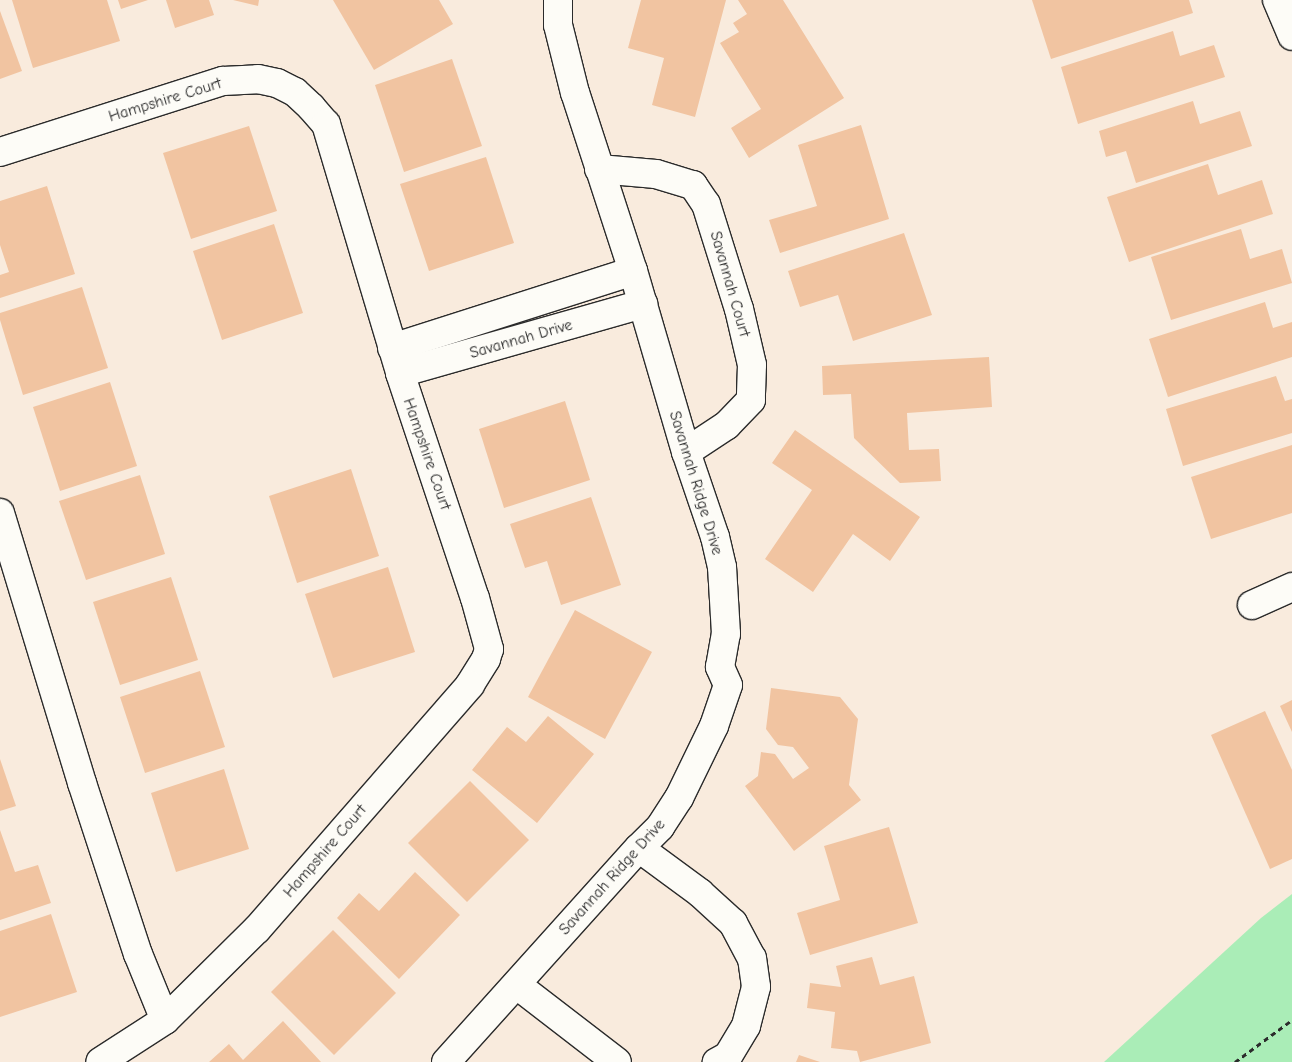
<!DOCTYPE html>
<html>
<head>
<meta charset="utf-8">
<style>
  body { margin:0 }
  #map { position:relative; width:1292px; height:1062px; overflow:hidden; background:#f9ebdd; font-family:"Comic Neue",sans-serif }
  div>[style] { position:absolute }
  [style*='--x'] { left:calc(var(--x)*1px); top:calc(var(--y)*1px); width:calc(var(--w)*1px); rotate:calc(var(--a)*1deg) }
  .green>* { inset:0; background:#aaedb7 }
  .building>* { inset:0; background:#f1c4a1 }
  .path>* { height:3px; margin-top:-1.5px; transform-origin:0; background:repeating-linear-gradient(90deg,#2b2b2b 0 5px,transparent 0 9px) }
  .roads { filter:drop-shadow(1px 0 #2b2b2b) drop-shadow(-1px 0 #2b2b2b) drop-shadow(0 1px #2b2b2b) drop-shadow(0 -1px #2b2b2b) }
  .minor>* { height:28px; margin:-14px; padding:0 14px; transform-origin:14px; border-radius:14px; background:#fdfcf7 }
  span { translate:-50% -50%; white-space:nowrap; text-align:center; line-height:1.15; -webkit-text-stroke:5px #fdfcf7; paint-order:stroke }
  .street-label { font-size:16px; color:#2b2b2b }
</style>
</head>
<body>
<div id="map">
  <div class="green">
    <i style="clip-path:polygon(1292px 894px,1292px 1062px,1104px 1062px,1261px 918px)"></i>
  </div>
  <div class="building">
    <i style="clip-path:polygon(12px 0,107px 0,120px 41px,33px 68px)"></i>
    <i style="clip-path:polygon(118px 0,148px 0,121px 9px)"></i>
    <i style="clip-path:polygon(166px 0,209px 0,214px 15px,175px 28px)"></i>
    <i style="clip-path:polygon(233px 0,259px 0,258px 6px)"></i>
    <i style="clip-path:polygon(333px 0,439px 0,453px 24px,374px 70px)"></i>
    <i style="clip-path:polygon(641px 0,726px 0,695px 117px,652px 105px,664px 58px,628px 48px)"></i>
    <i style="clip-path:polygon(738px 0,783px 0,844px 98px,749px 158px,731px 128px,761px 109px,720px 43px,739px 32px,733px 23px,747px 14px)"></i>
    <i style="clip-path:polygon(1032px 0,1189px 0,1193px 13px,1051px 59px)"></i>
    <i style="clip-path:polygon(0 11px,22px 71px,0 79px)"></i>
    <i style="clip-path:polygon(1173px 31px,1180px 56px,1214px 45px,1225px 77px,1078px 124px,1061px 67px)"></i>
    <i style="clip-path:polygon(452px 59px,482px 146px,404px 172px,375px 85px)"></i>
    <i style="clip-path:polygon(1193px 101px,1200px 124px,1240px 111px,1252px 146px,1136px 183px,1126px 151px,1106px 157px,1099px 131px)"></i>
    <i style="clip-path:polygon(861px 125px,889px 219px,780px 253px,769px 220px,817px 206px,798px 145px)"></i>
    <i style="clip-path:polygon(249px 126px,277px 211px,191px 239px,163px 153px)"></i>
    <i style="clip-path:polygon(486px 157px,514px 243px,429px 271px,400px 184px)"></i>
    <i style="clip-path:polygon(1208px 164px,1218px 195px,1262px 180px,1273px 214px,1129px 262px,1107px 197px)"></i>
    <i style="clip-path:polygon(47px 186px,75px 274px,0 298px,0 275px,9px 272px,0 245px,0 201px)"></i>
    <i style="clip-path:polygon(274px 224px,303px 313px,222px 340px,193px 251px)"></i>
    <i style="clip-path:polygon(1241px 229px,1250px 259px,1282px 249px,1292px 283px,1171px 320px,1151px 257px)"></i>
    <i style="clip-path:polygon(904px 233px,932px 315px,853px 341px,838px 295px,800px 307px,788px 271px)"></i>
    <i style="clip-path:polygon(82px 287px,108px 368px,23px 395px,0 320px,0 313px)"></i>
    <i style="clip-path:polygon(1265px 302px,1273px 328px,1292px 322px,1292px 357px,1168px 397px,1149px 339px)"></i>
    <i style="clip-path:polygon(989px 357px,992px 407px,907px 413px,909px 450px,939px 449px,941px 481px,900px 483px,854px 438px,851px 394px,823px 395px,822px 366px)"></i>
    <i style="clip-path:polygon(1276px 376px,1285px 401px,1292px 399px,1292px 433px,1183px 466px,1166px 409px)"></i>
    <i style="clip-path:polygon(110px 382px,137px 466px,60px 491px,33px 407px)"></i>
    <i style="clip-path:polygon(565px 401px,590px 480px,504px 508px,479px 429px)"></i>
    <i style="clip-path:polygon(795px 430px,920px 517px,890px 561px,853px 534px,813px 592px,765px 559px,812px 490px,772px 463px)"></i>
    <i style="clip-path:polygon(1292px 445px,1292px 513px,1211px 539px,1191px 477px)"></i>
    <i style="clip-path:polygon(351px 469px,379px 556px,297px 583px,269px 496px)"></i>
    <i style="clip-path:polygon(140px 475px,165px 554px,86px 580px,59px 501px)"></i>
    <i style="clip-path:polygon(591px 497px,621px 585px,561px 605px,547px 561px,525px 568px,510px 524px)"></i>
    <i style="clip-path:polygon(388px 567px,415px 652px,333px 678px,305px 594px)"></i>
    <i style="clip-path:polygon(171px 577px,198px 660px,120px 685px,93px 602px)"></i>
    <i style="clip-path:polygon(575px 610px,652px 652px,605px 739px,528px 697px)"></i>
    <i style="clip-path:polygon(200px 671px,225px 747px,145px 773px,120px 697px)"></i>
    <i style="clip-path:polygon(771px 688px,840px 697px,858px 719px,849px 785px,861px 800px,794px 851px,745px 786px,758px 776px,761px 752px,775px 754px,793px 779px,809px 768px,793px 747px,778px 745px,766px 729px)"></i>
    <i style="clip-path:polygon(1292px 700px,1292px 732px,1280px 706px)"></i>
    <i style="clip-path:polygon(1265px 711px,1292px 770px,1292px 859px,1270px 869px,1211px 735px)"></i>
    <i style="clip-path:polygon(548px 716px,594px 754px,537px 823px,472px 770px,507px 727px,526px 742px)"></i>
    <i style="clip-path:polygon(0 759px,16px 806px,0 811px)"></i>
    <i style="clip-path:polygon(224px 769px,249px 849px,176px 872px,151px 793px)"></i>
    <i style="clip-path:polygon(470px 781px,529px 840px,467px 902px,408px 843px)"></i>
    <i style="clip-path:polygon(889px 827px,918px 923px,810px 955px,797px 913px,840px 900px,824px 846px)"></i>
    <i style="clip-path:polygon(0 830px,15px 872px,38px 865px,51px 903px,0 920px)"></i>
    <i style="clip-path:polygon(415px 872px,460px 915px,399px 979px,337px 918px,359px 893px,379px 911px)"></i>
    <i style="clip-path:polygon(51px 914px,77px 992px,0 1017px,0 931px)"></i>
    <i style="clip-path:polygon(333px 930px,396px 993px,334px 1055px,271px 992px)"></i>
    <i style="clip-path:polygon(872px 957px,880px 985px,914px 976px,931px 1043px,860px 1062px,857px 1051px,831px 1048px,835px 1012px,807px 1008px,810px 983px,841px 987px,836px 966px)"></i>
    <i style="clip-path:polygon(283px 1021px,321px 1062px,209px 1062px,229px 1044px,243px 1060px)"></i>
    <i style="clip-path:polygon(799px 1055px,820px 1062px,796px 1062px)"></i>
  </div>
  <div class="path">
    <i style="--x:1235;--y:1062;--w:71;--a:-36.4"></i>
  </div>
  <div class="roads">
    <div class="minor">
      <i style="--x:1277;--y:0;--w:39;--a:67"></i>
      <i style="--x:0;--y:152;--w:234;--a:-17.7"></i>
      <i style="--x:223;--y:81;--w:35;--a:-3"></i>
      <i style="--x:258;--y:79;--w:19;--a:12"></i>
      <i style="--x:277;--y:83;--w:20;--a:27"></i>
      <i style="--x:295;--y:92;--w:22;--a:43"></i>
      <i style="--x:311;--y:107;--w:23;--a:49"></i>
      <i style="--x:326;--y:124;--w:260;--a:73.4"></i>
      <i style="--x:400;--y:373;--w:237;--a:71.6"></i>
      <i style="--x:475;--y:598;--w:53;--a:74.6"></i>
      <i style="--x:489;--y:649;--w:10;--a:107"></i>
      <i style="--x:486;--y:659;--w:31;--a:122"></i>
      <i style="--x:470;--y:685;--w:324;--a:131.1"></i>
      <i style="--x:257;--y:929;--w:129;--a:135.3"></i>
      <i style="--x:165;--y:1020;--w:77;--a:147.1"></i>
      <i style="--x:599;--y:169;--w:57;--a:5"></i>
      <i style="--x:656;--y:174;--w:39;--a:17"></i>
      <i style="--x:693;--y:185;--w:23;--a:56"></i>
      <i style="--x:706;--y:204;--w:110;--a:72.6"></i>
      <i style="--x:739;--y:309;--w:57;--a:76.9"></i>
      <i style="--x:752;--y:365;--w:35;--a:92"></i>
      <i style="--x:751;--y:400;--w:35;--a:134"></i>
      <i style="--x:727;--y:425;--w:49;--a:146.6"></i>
      <i style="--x:392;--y:348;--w:253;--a:-17.7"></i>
      <i style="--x:400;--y:373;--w:253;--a:-15.9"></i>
      <i style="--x:0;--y:513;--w:282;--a:73.1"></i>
      <i style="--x:82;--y:783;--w:180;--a:71.9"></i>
      <i style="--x:138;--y:954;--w:71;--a:67.8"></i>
      <i style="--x:1252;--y:605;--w:44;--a:-24.2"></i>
      <i style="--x:639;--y:848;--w:76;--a:36.4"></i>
      <i style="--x:700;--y:893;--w:45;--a:42.3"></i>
      <i style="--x:733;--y:923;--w:40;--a:62"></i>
      <i style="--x:752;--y:958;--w:29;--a:82"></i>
      <i style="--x:756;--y:987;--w:40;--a:104.4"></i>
      <i style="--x:746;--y:1026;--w:35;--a:121"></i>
      <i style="--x:728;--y:1056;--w:13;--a:151"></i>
      <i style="--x:517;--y:985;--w:126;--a:37.6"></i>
      <i style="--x:446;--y:1062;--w:288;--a:-48"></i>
      <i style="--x:639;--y:848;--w:30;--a:-45"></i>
      <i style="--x:660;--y:827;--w:35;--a:-57"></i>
      <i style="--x:679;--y:798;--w:80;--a:-64.1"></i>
      <i style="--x:714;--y:726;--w:43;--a:-71.1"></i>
      <i style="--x:728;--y:685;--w:20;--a:-114"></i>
      <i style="--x:720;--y:667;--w:34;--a:-80"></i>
      <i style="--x:726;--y:634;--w:67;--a:-93.4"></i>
      <i style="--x:722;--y:567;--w:31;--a:-103"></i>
      <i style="--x:715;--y:537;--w:90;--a:-108.8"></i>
      <i style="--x:686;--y:452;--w:189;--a:-106.3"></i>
      <i style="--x:633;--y:271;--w:187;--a:-108"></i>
      <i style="--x:575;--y:93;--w:70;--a:-104"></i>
      <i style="--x:558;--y:25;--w:25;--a:-90"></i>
    </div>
  </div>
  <div class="street-label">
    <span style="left:165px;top:100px;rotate:-17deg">Hampshire Court</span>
    <span style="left:730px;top:284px;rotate:74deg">Savannah Court</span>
    <span style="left:521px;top:339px;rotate:-16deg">Savannah Drive</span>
    <span style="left:427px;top:454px;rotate:71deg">Hampshire Court</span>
    <span style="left:696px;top:483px;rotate:73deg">Savannah Ridge Drive</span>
    <span style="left:325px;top:851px;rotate:-49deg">Hampshire Court</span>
    <span style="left:612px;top:877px;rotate:-48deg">Savannah Ridge Drive</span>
  </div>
</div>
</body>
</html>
